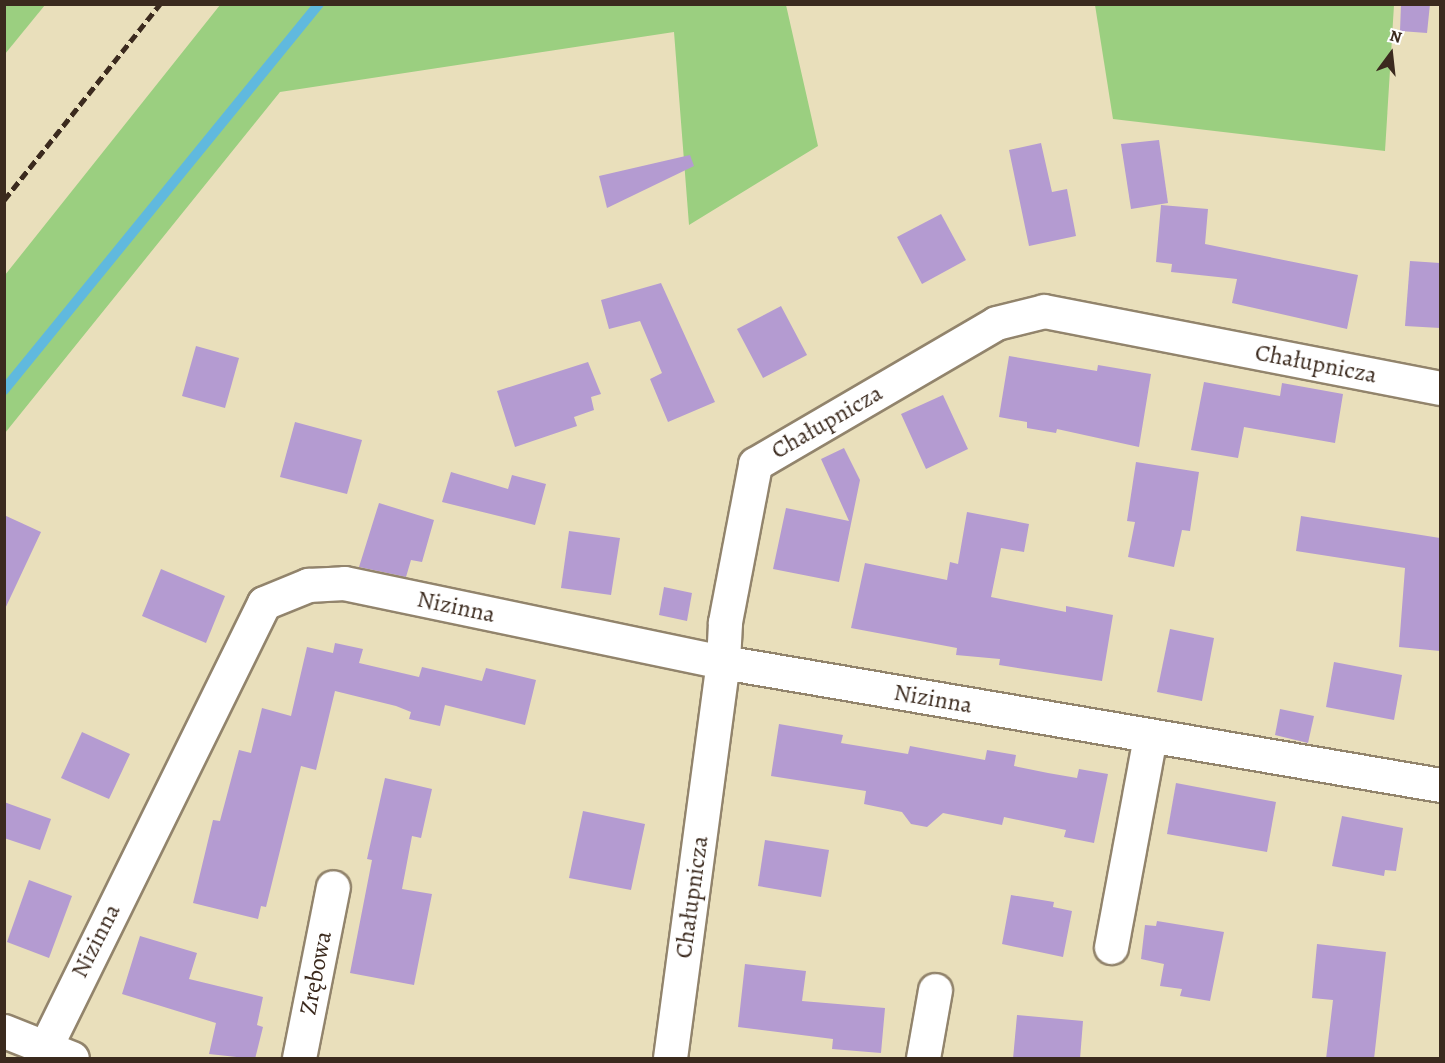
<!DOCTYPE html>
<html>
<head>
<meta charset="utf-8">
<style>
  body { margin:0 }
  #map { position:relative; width:1445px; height:1063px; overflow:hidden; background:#e9dfbb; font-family:Alegreya,serif }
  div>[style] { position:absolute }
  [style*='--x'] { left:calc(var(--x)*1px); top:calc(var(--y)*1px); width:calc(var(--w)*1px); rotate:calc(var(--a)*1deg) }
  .green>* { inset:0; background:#9bcf80 }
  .stream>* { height:10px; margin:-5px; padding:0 5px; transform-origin:5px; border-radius:5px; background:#60b9de }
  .building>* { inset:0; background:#b49bd1 }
  .roads { filter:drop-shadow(2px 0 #92846c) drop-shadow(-2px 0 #92846c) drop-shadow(0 2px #92846c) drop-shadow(0 -2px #92846c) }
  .minor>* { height:33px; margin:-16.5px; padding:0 16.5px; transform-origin:16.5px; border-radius:16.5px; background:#fff }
  .rail>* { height:4.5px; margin-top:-2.25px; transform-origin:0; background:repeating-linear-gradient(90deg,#3b2a1e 0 9px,transparent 0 13.5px) }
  span { translate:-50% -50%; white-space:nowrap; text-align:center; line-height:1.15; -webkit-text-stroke:4.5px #fff; paint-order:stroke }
  .street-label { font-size:24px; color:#3b2a1e }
  .frame { position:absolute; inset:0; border:6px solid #3b2a1e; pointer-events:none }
  .north { position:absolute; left:1361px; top:24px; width:60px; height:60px; -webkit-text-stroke:4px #fff; paint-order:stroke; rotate:15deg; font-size:16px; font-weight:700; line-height:24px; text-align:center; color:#3b2a1e }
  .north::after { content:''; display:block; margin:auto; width:21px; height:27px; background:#3b2a1e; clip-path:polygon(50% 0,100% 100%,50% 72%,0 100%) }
</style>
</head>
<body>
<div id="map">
  <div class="green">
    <i style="clip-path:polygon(5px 4px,45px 5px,5px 54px,4px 5px)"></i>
    <i style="clip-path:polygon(220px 5px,786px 5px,818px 146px,689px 225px,674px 32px,280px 92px,5px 433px,5px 275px)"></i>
    <i style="clip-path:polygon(1095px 5px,1394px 5px,1385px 151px,1113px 119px)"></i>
  </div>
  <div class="stream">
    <i style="--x:4;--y:390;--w:498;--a:-50.8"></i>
  </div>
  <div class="building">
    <i style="clip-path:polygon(1401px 4px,1430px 4px,1427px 33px,1400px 31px)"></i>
    <i style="clip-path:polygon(1159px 140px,1168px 203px,1131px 209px,1121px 144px)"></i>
    <i style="clip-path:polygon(1041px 143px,1052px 192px,1067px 189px,1076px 236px,1029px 246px,1009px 150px)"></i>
    <i style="clip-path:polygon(690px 155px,694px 166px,607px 208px,599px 176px)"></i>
    <i style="clip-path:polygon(1161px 205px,1208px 209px,1205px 244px,1358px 275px,1347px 329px,1232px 303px,1237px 279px,1171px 272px,1172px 264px,1156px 262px)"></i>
    <i style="clip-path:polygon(941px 214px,966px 260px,922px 284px,897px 237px)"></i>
    <i style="clip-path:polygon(1410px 261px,1440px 263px,1440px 328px,1405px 326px)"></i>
    <i style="clip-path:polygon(661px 283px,715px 402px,668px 422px,650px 379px,662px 373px,640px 321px,609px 329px,601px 300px)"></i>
    <i style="clip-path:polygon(781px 306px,807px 355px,763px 378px,737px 329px)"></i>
    <i style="clip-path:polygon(196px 346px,239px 358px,225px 408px,182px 396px)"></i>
    <i style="clip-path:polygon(1009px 356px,1097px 371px,1098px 365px,1151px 374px,1139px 447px,1057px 429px,1056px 433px,1027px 428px,1027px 422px,999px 417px)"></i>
    <i style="clip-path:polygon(588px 362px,601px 394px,591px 397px,594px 410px,574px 417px,577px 426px,515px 447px,497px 391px)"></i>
    <i style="clip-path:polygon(1204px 382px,1280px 396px,1282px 383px,1343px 394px,1335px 443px,1244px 427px,1238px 458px,1191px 450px)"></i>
    <i style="clip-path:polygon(943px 395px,968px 449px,926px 469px,901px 414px)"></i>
    <i style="clip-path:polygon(295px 422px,362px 440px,347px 494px,280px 477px)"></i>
    <i style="clip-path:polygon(844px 448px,860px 480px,839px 582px,773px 569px,786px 508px,849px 521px,821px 459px)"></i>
    <i style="clip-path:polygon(1136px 462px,1199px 472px,1190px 531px,1182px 530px,1174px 567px,1128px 557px,1135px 522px,1127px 521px)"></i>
    <i style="clip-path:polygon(451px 472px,508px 489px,512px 475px,546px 484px,535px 525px,442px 502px)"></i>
    <i style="clip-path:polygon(379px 503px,434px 520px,422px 562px,411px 560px,406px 577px,359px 567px)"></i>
    <i style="clip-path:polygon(967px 512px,1029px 524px,1024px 552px,1001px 548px,991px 597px,1066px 612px,1066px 606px,1113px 615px,1102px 681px,999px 665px,1000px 659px,956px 655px,957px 648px,851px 628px,865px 563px,947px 580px,950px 562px,958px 564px)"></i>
    <i style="clip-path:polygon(4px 515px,41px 532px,4px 611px)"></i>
    <i style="clip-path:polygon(1301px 516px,1440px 538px,1440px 651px,1399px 647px,1405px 568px,1296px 551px)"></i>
    <i style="clip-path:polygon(569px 531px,620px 538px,611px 595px,561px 588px)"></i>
    <i style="clip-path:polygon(161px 569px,225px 596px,206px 643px,142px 616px)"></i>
    <i style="clip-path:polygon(664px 587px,692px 593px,687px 621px,659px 615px)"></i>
    <i style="clip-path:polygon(1170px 629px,1214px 638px,1202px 701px,1157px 692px)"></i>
    <i style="clip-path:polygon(335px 643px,363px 649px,359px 663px,419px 677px,422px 667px,482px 681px,486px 668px,536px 680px,525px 725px,445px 705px,440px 726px,409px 719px,411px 712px,396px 706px,335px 691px,316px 770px,301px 766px,266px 907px,261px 906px,258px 919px,193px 903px,213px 820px,220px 821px,239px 750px,251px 753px,262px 708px,291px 716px,307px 647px,333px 653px)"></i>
    <i style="clip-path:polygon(1334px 662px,1402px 675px,1394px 720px,1326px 707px)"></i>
    <i style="clip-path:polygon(1280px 709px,1314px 716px,1308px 743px,1275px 735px)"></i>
    <i style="clip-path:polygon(779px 724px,843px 735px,841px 743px,908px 754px,910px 746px,985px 760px,987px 750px,1016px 755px,1014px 766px,1048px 773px,1077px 778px,1079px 769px,1108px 774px,1094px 843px,1064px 837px,1066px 830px,1004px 817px,1002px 825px,943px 813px,927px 827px,911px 824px,902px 812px,864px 804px,866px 791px,771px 776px)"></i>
    <i style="clip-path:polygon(82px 732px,130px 754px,109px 799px,61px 778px)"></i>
    <i style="clip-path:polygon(385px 778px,432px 789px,421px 838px,412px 836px,402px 889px,432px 894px,414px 985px,350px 973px,372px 860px,367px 859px)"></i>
    <i style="clip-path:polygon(1176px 783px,1276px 802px,1267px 852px,1167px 834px)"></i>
    <i style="clip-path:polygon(4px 802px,51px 819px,40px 850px,4px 838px)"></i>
    <i style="clip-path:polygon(583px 811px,645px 824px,631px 890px,569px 878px)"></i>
    <i style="clip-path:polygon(1342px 816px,1403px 828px,1396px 871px,1385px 870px,1384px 876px,1332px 866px)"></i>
    <i style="clip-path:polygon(765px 840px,829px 850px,821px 897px,758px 886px)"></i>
    <i style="clip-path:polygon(29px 880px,72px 896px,49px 958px,7px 942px)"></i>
    <i style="clip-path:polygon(1011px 895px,1054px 902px,1053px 907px,1072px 911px,1063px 957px,1002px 944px)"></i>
    <i style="clip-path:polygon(1157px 921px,1224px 932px,1210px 1001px,1180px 996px,1182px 989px,1160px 986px,1164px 964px,1141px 959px,1145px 925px,1156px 926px)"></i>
    <i style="clip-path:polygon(140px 936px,197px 953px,189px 979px,263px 997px,257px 1025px,263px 1027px,255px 1059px,209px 1054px,216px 1023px,122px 994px)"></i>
    <i style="clip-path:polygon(1317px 944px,1386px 952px,1374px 1059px,1326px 1059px,1333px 1000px,1312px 998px)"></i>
    <i style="clip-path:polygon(745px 964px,806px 971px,802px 1001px,885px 1008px,881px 1053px,832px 1049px,833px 1039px,738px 1027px)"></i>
    <i style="clip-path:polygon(1017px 1015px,1083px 1021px,1080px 1059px,1013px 1059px)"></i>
  </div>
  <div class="roads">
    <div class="minor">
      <i style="--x:1111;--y:947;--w:214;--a:-79.5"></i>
      <i style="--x:4;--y:1031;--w:73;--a:21.7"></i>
      <i style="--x:40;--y:1058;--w:507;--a:-63.79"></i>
      <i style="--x:264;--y:603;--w:48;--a:-22.2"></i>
      <i style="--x:308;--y:585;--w:36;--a:-3"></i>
      <i style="--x:344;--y:583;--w:387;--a:11.8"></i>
      <i style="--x:723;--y:662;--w:727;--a:9.73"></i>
      <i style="--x:299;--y:1058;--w:174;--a:-78.8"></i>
      <i style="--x:670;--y:1058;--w:400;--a:-82.4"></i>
      <i style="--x:723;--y:662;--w:40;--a:-87.1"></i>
      <i style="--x:725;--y:622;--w:161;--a:-79.2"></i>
      <i style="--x:755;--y:464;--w:279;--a:-30.3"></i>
      <i style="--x:996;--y:323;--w:49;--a:-14"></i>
      <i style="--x:1044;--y:311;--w:403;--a:11"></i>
      <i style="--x:923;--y:1058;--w:69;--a:-80"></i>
    </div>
  </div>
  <div class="rail">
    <i style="--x:4;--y:200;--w:251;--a:-51.5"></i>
  </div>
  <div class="street-label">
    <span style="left:1316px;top:364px;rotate:11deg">Chałupnicza</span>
    <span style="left:827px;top:422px;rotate:-30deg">Chałupnicza</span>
    <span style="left:456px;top:607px;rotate:12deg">Nizinna</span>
    <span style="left:933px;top:699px;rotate:10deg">Nizinna</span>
    <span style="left:692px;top:897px;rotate:-82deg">Chałupnicza</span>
    <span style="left:96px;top:941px;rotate:-63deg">Nizinna</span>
    <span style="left:316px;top:973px;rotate:-79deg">Zrębowa</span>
  </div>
  <div class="frame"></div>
  <div class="north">N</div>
</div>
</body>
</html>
